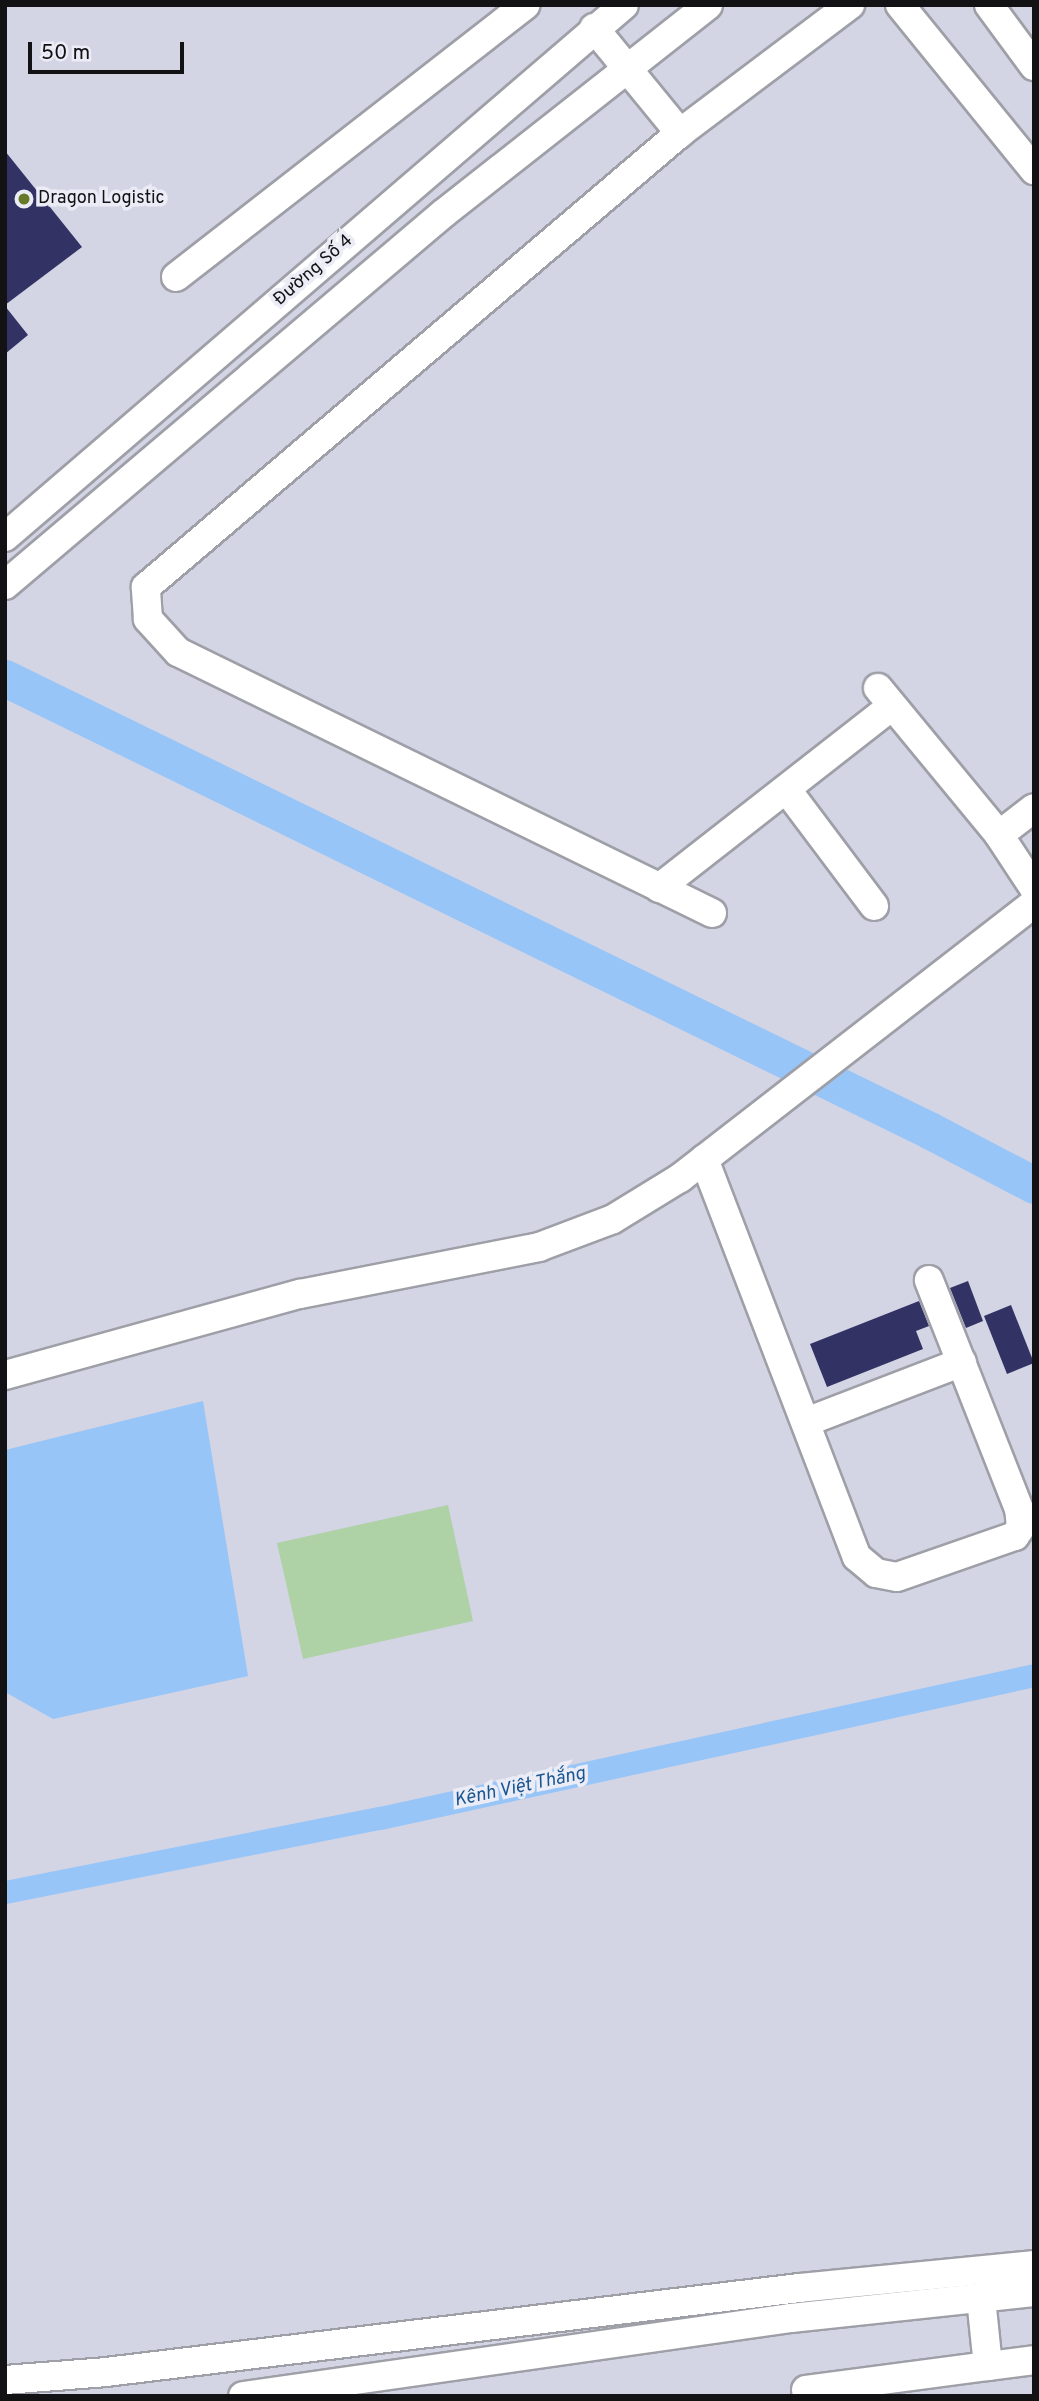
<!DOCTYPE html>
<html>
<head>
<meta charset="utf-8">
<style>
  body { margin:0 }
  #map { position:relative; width:1039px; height:2401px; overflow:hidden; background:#dedfe7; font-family:Overpass,sans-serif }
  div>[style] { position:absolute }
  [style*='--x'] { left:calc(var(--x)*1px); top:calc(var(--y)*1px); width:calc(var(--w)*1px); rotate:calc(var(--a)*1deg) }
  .built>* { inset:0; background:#d3d5e4 }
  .green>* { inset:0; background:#aed1a6 }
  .water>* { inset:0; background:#98c5f8 }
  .canal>* { height:23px; margin:-11.5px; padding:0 11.5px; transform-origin:11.5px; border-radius:11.5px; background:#98c5f8 }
  .river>* { height:37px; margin:-18.5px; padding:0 18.5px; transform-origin:18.5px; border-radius:18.5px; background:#98c5f8 }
  .building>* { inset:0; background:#323265 }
  .roads { filter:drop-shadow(2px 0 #9e9fa7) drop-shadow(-2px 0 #9e9fa7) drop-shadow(0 2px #9e9fa7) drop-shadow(0 -2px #9e9fa7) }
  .minor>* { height:28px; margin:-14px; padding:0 14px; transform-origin:14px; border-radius:14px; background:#fff }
  .dots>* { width:19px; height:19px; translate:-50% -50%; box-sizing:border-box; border:4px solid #ebecf5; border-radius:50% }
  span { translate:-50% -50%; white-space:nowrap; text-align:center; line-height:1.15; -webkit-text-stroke:7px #ebecf5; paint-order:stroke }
  .poi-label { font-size:18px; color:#121215 }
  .left { translate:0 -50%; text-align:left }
  .street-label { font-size:18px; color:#121215 }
  .water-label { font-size:19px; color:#185592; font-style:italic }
  .frame { position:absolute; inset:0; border:7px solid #121215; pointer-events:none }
  .scale { position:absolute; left:28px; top:42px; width:156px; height:32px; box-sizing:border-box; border:4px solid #121215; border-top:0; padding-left:9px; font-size:21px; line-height:24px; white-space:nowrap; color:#121215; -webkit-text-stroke:5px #ebecf5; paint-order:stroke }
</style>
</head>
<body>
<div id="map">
  <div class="built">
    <i style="clip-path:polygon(5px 5px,1034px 5px,1034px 2396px,5px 2396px)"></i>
  </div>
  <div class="green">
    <i style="clip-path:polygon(448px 1505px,473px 1621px,303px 1659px,277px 1543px)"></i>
  </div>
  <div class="water">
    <i style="clip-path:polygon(203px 1401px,248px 1676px,53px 1719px,5px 1692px,5px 1450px)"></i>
  </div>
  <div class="canal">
    <i style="--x:5;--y:1892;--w:382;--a:-11.2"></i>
    <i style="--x:380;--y:1818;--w:669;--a:-12.33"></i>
  </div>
  <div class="river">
    <i style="--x:5;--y:678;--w:1029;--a:26.07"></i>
    <i style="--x:929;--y:1130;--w:119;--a:27.6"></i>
  </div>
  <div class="building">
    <i style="clip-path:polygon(5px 151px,82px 247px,5px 305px)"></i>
    <i style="clip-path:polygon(5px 306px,28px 335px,5px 354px)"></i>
    <i style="clip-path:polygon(968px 1281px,983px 1321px,966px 1328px,950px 1288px)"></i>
    <i style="clip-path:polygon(919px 1301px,929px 1326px,916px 1331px,923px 1349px,827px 1387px,810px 1344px)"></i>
    <i style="clip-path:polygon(1011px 1305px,1034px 1363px,1007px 1374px,984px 1316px)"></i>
  </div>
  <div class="roads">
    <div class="minor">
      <i style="--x:900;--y:5;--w:213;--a:50.9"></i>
      <i style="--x:989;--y:5;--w:76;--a:53.6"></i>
      <i style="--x:594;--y:28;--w:136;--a:50.7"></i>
      <i style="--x:176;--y:277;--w:443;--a:-37.9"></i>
      <i style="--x:5;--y:537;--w:816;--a:-40.68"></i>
      <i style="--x:5;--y:585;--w:575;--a:-40.28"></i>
      <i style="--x:444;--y:213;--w:336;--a:-38.2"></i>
      <i style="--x:878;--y:688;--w:190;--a:50.5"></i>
      <i style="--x:999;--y:835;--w:64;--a:56.6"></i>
      <i style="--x:787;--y:790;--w:145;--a:53.1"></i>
      <i style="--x:999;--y:835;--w:44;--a:-37.6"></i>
      <i style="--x:659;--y:888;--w:296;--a:-38"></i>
      <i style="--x:712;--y:913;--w:594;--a:-153.95"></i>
      <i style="--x:178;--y:652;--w:45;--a:-132.3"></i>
      <i style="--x:148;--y:619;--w:32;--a:-94"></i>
      <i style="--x:146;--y:587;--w:701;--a:-40.37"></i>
      <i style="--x:680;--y:133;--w:213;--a:-37"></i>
      <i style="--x:704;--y:1159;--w:426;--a:69"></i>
      <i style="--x:857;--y:1557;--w:25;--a:40"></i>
      <i style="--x:876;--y:1573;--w:21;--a:11"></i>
      <i style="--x:897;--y:1577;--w:125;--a:-19.2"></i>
      <i style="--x:1015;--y:1536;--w:11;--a:-56"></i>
      <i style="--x:1021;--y:1527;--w:18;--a:-96"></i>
      <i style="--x:1019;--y:1509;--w:246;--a:-111.5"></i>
      <i style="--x:5;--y:1375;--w:306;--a:-15.4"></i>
      <i style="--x:300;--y:1294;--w:244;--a:-11.1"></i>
      <i style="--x:539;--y:1247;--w:79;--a:-20.7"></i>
      <i style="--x:613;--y:1219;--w:79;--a:-31.5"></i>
      <i style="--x:680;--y:1178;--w:448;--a:-37.8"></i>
      <i style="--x:806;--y:1422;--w:167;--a:-21"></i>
      <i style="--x:988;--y:2366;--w:46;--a:-7.4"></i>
      <i style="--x:5;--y:2380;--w:101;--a:-4.5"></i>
      <i style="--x:106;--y:2372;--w:698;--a:-6.91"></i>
      <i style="--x:799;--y:2288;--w:236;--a:-5.6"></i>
      <i style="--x:806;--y:2390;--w:184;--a:-7.5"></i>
      <i style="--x:988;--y:2366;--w:68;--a:-95.9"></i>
      <i style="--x:243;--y:2396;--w:554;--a:-8.1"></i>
      <i style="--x:791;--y:2318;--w:244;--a:-6.1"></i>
    </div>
  </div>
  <div class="dots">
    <i style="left:24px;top:199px;background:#667a2a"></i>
  </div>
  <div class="poi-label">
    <span class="left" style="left:38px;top:199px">Dragon Logistic</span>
  </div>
  <div class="street-label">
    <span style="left:314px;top:271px;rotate:-41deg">Đường Số 4</span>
  </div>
  <div class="water-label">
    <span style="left:520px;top:1788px;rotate:-12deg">Kênh Việt Thắng</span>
  </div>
  <div class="frame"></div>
  <div class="scale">50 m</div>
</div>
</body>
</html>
